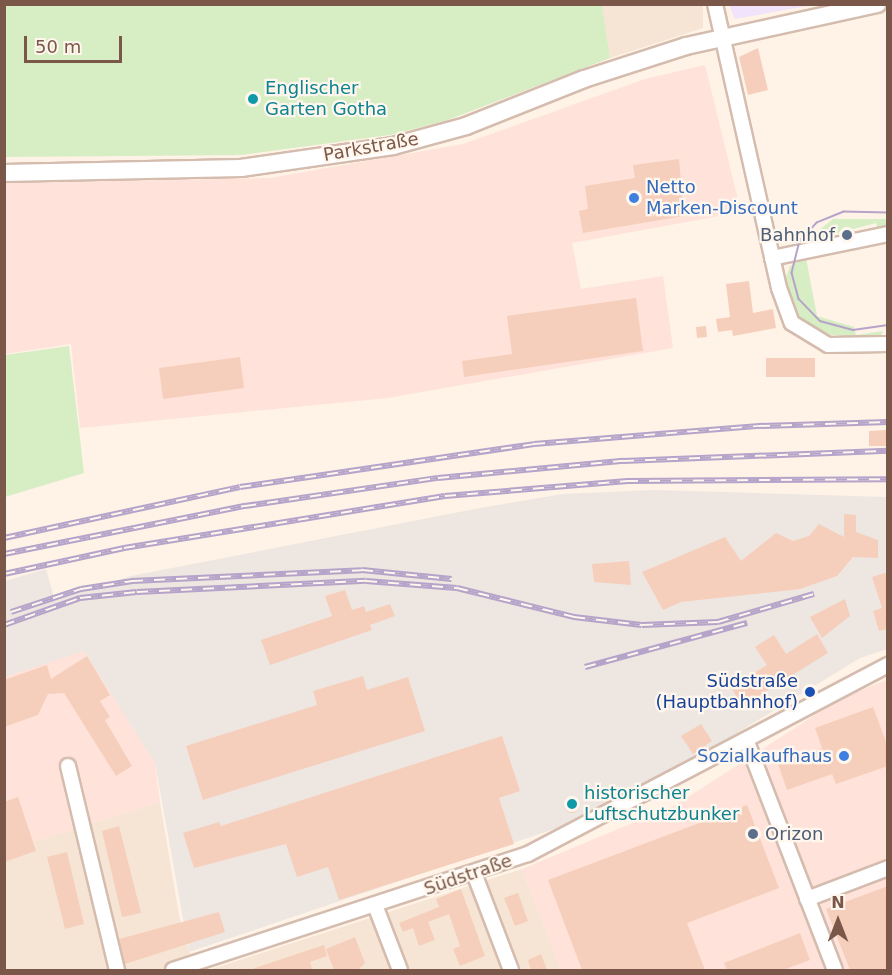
<!DOCTYPE html>
<html>
<head>
<meta charset="utf-8">
<style>
  body { margin:0 }
  #map { position:relative; width:892px; height:975px; overflow:hidden; background:#fef3e6; font-family:"DejaVu Sans",sans-serif }
  div>[style] { position:absolute }
  [style*='--x'] { left:calc(var(--x)*1px); top:calc(var(--y)*1px); width:calc(var(--w)*1px); rotate:calc(var(--a)*1deg) }
  .residential>* { inset:0; background:#f6e5d4 }
  .commercial>* { inset:0; background:#ffe2d9 }
  .industrial>* { inset:0; background:#eee6e0 }
  .education>* { inset:0; background:#f0e3fb }
  .green>* { inset:0; background:#d7edc3 }
  .building>* { inset:0; background:#f6cfbc }
  .round { border-radius:50% }
  .roads { filter:drop-shadow(2px 0 #d4bcae) drop-shadow(-2px 0 #d4bcae) drop-shadow(0 2px #d4bcae) drop-shadow(0 -2px #d4bcae) }
  .minor>* { height:14px; margin:-7px; padding:0 7px; transform-origin:7px; border-radius:7px; background:#fff }
  .tertiary>* { height:16px; margin:-8px; padding:0 8px; transform-origin:8px; border-radius:8px; background:#fff }
  .tram>* { height:1.5px; margin:-0.75px; padding:0 0.75px; transform-origin:0.75px; border-radius:0.75px; background:#b5a3c9 }
  .rail>* { height:6px; margin-top:-3px; transform-origin:0; background:repeating-linear-gradient(90deg,#fff7ee 0 11px,#b5a3c9 0 22px); box-sizing:border-box; border-block:2px solid #b5a3c9 }
  .dots>* { width:16px; height:16px; translate:-50% -50%; box-sizing:border-box; border:3px solid #fff7ee; border-radius:50% }
  span { translate:-50% -50%; white-space:nowrap; text-align:center; line-height:1.15; -webkit-text-stroke:4.5px #fff7ee; paint-order:stroke }
  .culture-label { font-size:18px; color:#0d838f }
  .left { translate:0 -50%; text-align:left }
  .street-label { font-size:18px; color:#7a5748 }
  .shop-label { font-size:18px; color:#366cbe }
  .right { translate:-100% -50%; text-align:right }
  .service-label { font-size:18px; color:#4e5e75 }
  .transit-label { font-size:18px; color:#164399 }
  .frame { position:absolute; inset:0; border:6px solid #7a5748; pointer-events:none }
  .north { position:absolute; left:808px; top:891px; width:60px; height:60px; -webkit-text-stroke:4px #fff7ee; paint-order:stroke; rotate:0deg; font-size:16px; font-weight:700; line-height:24px; text-align:center; color:#7a5748 }
  .north::after { content:''; display:block; margin:auto; width:21px; height:27px; background:#7a5748; clip-path:polygon(50% 0,100% 100%,50% 72%,0 100%) }
  .scale { position:absolute; left:24px; top:36px; width:98px; height:27px; box-sizing:border-box; border:3px solid #7a5748; border-top:0; padding-left:8px; font-size:18px; line-height:21px; white-space:nowrap; color:#7a5748; -webkit-text-stroke:4px #fff7ee; paint-order:stroke }
</style>
</head>
<body>
<div id="map">
  <div class="residential">
    <i style="clip-path:polygon(602px 5px,703px 5px,703px 28px,610px 58px)"></i>
    <i style="clip-path:polygon(160px 802px,179px 915px,189px 952px,204px 970px,5px 970px,4px 851px)"></i>
    <i style="clip-path:polygon(522px 869px,561px 970px,209px 970px)"></i>
  </div>
  <div class="commercial">
    <i style="clip-path:polygon(705px 65px,741px 212px,572px 243px,581px 289px,663px 276px,673px 348px,388px 398px,80px 428px,71px 344px,5px 354px,4px 183px,270px 178px,463px 144px,645px 79px)"></i>
    <i style="clip-path:polygon(84px 650px,155px 763px,160px 802px,5px 851px,4px 677px)"></i>
    <i style="clip-path:polygon(887px 680px,887px 970px,561px 970px,522px 869px,676px 805px,841px 698px)"></i>
  </div>
  <div class="industrial">
    <i style="clip-path:polygon(654px 490px,887px 497px,887px 649px,860px 658px,719px 744px,560px 827px,189px 952px,155px 763px,84px 651px,5px 677px,5px 581px,46px 569px,55px 601px,131px 576px,480px 508px,563px 494px)"></i>
  </div>
  <div class="education">
    <i style="clip-path:polygon(729px 5px,729px 4px,812px 5px,735px 19px)"></i>
  </div>
  <div class="green">
    <i style="clip-path:polygon(4px 5px,602px 5px,610px 58px,445px 121px,390px 135px,241px 155px,5px 157px)"></i>
    <i style="clip-path:polygon(833px 219px,887px 219px,887px 229px,878px 231px,876px 223px,804px 242px)"></i>
    <i style="clip-path:polygon(806px 258px,817px 316px,854px 327px,856px 335px,883px 331px,880px 339px,823px 334px,799px 319px,785px 280px,790px 266px)"></i>
    <i style="clip-path:polygon(69px 346px,84px 473px,5px 497px,5px 355px)"></i>
  </div>
  <div class="building">
    <i style="clip-path:polygon(758px 48px,768px 90px,748px 95px,739px 57px)"></i>
    <i style="clip-path:polygon(679px 159px,684px 216px,583px 233px,579px 211px,588px 209px,585px 186px,635px 178px,633px 165px)"></i>
    <i style="clip-path:polygon(749px 281px,753px 313px,773px 309px,776px 328px,733px 336px,732px 330px,718px 332px,716px 319px,730px 317px,726px 284px)"></i>
    <i style="clip-path:polygon(636px 298px,643px 351px,464px 377px,462px 361px,512px 354px,507px 316px)"></i>
    <i style="clip-path:polygon(706px 326px,707px 337px,697px 338px,696px 327px)"></i>
    <i style="clip-path:polygon(240px 357px,244px 388px,163px 399px,159px 368px)"></i>
    <i style="clip-path:polygon(766px 358px,815px 358px,815px 377px,766px 377px)"></i>
    <i style="clip-path:polygon(888px 430px,888px 446px,869px 446px,869px 431px)"></i>
    <i style="clip-path:polygon(844px 514px,856px 515px,856px 532px,878px 540px,878px 558px,853px 557px,837px 576px,800px 589px,681px 602px,663px 610px,642px 572px,725px 537px,741px 561px,776px 533px,793px 541px,809px 536px,819px 524px,844px 537px)"></i>
    <i style="clip-path:polygon(629px 561px,631px 585px,594px 582px,592px 564px)"></i>
    <i style="clip-path:polygon(888px 572px,888px 629px,879px 631px,873px 611px,882px 608px,872px 577px)"></i>
    <i style="clip-path:polygon(345px 590px,352px 610px,364px 606px,366px 612px,390px 604px,395px 616px,370px 625px,372px 630px,270px 665px,261px 640px,332px 616px,325px 596px)"></i>
    <i style="clip-path:polygon(845px 599px,850px 616px,822px 638px,810px 617px)"></i>
    <i style="clip-path:polygon(817px 634px,828px 653px,742px 706px,731px 687px,767px 665px,755px 647px,774px 635px,786px 654px)"></i>
    <i style="clip-path:polygon(87px 656px,110px 695px,100px 701px,110px 717px,105px 720px,132px 766px,116px 776px,64px 693px,48px 694px,38px 715px,4px 727px,4px 680px,47px 665px,51px 679px)"></i>
    <i style="clip-path:polygon(363px 676px,367px 690px,408px 677px,425px 731px,203px 800px,186px 746px,317px 705px,313px 691px)"></i>
    <i style="clip-path:polygon(873px 707px,888px 747px,888px 766px,836px 784px,832px 774px,787px 790px,778px 764px,822px 748px,815px 728px)"></i>
    <i style="clip-path:polygon(701px 724px,712px 741px,693px 754px,681px 736px)"></i>
    <i style="clip-path:polygon(502px 736px,520px 791px,499px 798px,514px 844px,339px 900px,328px 867px,297px 877px,286px 844px,194px 868px,183px 833px,219px 822px,221px 826px)"></i>
    <i class="round" style="left:564px;top:797px;width:16px;height:16px"></i>
    <i style="clip-path:polygon(18px 797px,36px 851px,4px 862px,4px 802px)"></i>
    <i style="clip-path:polygon(747px 805px,779px 888px,687px 923px,705px 970px,582px 970px,548px 880px)"></i>
    <i style="clip-path:polygon(119px 826px,141px 913px,122px 917px,102px 831px)"></i>
    <i style="clip-path:polygon(67px 852px,84px 924px,65px 929px,47px 857px)"></i>
    <i style="clip-path:polygon(888px 886px,888px 970px,850px 970px,826px 909px)"></i>
    <i style="clip-path:polygon(461px 889px,485px 956px,460px 966px,453px 949px,460px 946px,449px 914px,428px 922px,435px 940px,419px 946px,413px 928px,403px 932px,399px 923px,439px 907px,436px 899px)"></i>
    <i style="clip-path:polygon(518px 893px,528px 921px,515px 926px,504px 898px)"></i>
    <i style="clip-path:polygon(219px 912px,225px 932px,125px 964px,119px 939px)"></i>
    <i style="clip-path:polygon(800px 933px,810px 960px,783px 970px,727px 970px,724px 963px)"></i>
    <i style="clip-path:polygon(355px 937px,365px 963px,358px 970px,334px 970px,326px 949px)"></i>
    <i style="clip-path:polygon(324px 945px,327px 956px,310px 962px,312px 969px,249px 970px)"></i>
    <i style="clip-path:polygon(541px 954px,547px 970px,531px 970px,528px 960px)"></i>
  </div>
  <div class="roads">
    <div class="minor">
      <i style="--x:715;--y:4;--w:291;--a:77.3"></i>
      <i style="--x:779;--y:288;--w:37;--a:70"></i>
      <i style="--x:792;--y:323;--w:42;--a:31.4"></i>
      <i style="--x:828;--y:345;--w:60;--a:-1"></i>
      <i style="--x:772;--y:258;--w:118;--a:-11.7"></i>
      <i style="--x:747;--y:742;--w:244;--a:68.9"></i>
      <i style="--x:68;--y:766;--w:210;--a:76.5"></i>
      <i style="--x:474;--y:873;--w:104;--a:69.1"></i>
      <i style="--x:807;--y:899;--w:87;--a:-20.9"></i>
      <i style="--x:375;--y:905;--w:70;--a:69"></i>
      <i style="--x:173;--y:970;--w:373;--a:-18.1"></i>
      <i style="--x:528;--y:854;--w:407;--a:-27.7"></i>
    </div>
    <div class="tertiary">
      <i style="--x:4;--y:173;--w:237;--a:-1.2"></i>
      <i style="--x:241;--y:168;--w:154;--a:-8.2"></i>
      <i style="--x:393;--y:146;--w:76;--a:-15.3"></i>
      <i style="--x:466;--y:126;--w:127;--a:-21.7"></i>
      <i style="--x:584;--y:79;--w:107;--a:-17.9"></i>
      <i style="--x:686;--y:46;--w:196;--a:-12.4"></i>
    </div>
  </div>
  <div class="tram">
    <i style="--x:888;--y:213;--w:44;--a:-178.7"></i>
    <i style="--x:844;--y:212;--w:29;--a:158"></i>
    <i style="--x:817;--y:223;--w:25;--a:133"></i>
    <i style="--x:800;--y:241;--w:33;--a:104"></i>
    <i style="--x:792;--y:273;--w:27;--a:75"></i>
    <i style="--x:799;--y:299;--w:30;--a:46"></i>
    <i style="--x:820;--y:321;--w:34;--a:15"></i>
    <i style="--x:853;--y:330;--w:35;--a:-8"></i>
  </div>
  <div class="rail">
    <i style="--x:4;--y:538;--w:241;--a:-12.2"></i>
    <i style="--x:240;--y:487;--w:297;--a:-8.3"></i>
    <i style="--x:534;--y:444;--w:226;--a:-4.6"></i>
    <i style="--x:759;--y:426;--w:129;--a:-1.8"></i>
    <i style="--x:4;--y:554;--w:246;--a:-11.3"></i>
    <i style="--x:245;--y:506;--w:195;--a:-8.3"></i>
    <i style="--x:438;--y:478;--w:186;--a:-5.3"></i>
    <i style="--x:623;--y:461;--w:265;--a:-2.2"></i>
    <i style="--x:4;--y:574;--w:123;--a:-12.2"></i>
    <i style="--x:124;--y:548;--w:325;--a:-9.2"></i>
    <i style="--x:445;--y:496;--w:183;--a:-4.7"></i>
    <i style="--x:627;--y:481;--w:261;--a:-0.4"></i>
    <i style="--x:11;--y:612;--w:74;--a:-18.2"></i>
    <i style="--x:81;--y:589;--w:52;--a:-8.9"></i>
    <i style="--x:132;--y:581;--w:230;--a:-2.7"></i>
    <i style="--x:362;--y:570;--w:90;--a:5.7"></i>
    <i style="--x:4;--y:625;--w:81;--a:-19.6"></i>
    <i style="--x:80;--y:598;--w:57;--a:-6"></i>
    <i style="--x:137;--y:592;--w:229;--a:-2.8"></i>
    <i style="--x:366;--y:581;--w:91;--a:4.4"></i>
    <i style="--x:457;--y:588;--w:121;--a:13.9"></i>
    <i style="--x:574;--y:617;--w:68;--a:6.7"></i>
    <i style="--x:642;--y:625;--w:76;--a:-2.3"></i>
    <i style="--x:718;--y:622;--w:100;--a:-16.3"></i>
    <i style="--x:585;--y:667;--w:168;--a:-15.2"></i>
  </div>
  <div class="dots">
    <i style="left:253px;top:99px;background:#0f9aa8"></i>
    <i style="left:634px;top:198px;background:#3f7fe0"></i>
    <i style="left:847px;top:235px;background:#5c6f8a"></i>
    <i style="left:810px;top:692px;background:#1a4fb4"></i>
    <i style="left:844px;top:756px;background:#3f7fe0"></i>
    <i style="left:572px;top:804px;background:#0f9aa8"></i>
    <i style="left:753px;top:834px;background:#5c6f8a"></i>
  </div>
  <div class="culture-label">
    <span class="left" style="left:265px;top:99px">Englischer<br>Garten Gotha</span>
    <span class="left" style="left:584px;top:804px">historischer<br>Luftschutzbunker</span>
  </div>
  <div class="street-label">
    <span style="left:371px;top:147px;rotate:-10deg">Parkstraße</span>
    <span style="left:468px;top:875px;rotate:-19deg">Südstraße</span>
  </div>
  <div class="shop-label">
    <span class="left" style="left:646px;top:198px">Netto<br>Marken-Discount</span>
    <span class="right" style="left:832px;top:756px">Sozialkaufhaus</span>
  </div>
  <div class="service-label">
    <span class="right" style="left:835px;top:235px">Bahnhof</span>
    <span class="left" style="left:765px;top:834px">Orizon</span>
  </div>
  <div class="transit-label">
    <span class="right" style="left:798px;top:692px">Südstraße<br>(Hauptbahnhof)</span>
  </div>
  <div class="frame"></div>
  <div class="north">N</div>
  <div class="scale">50 m</div>
</div>
</body>
</html>
